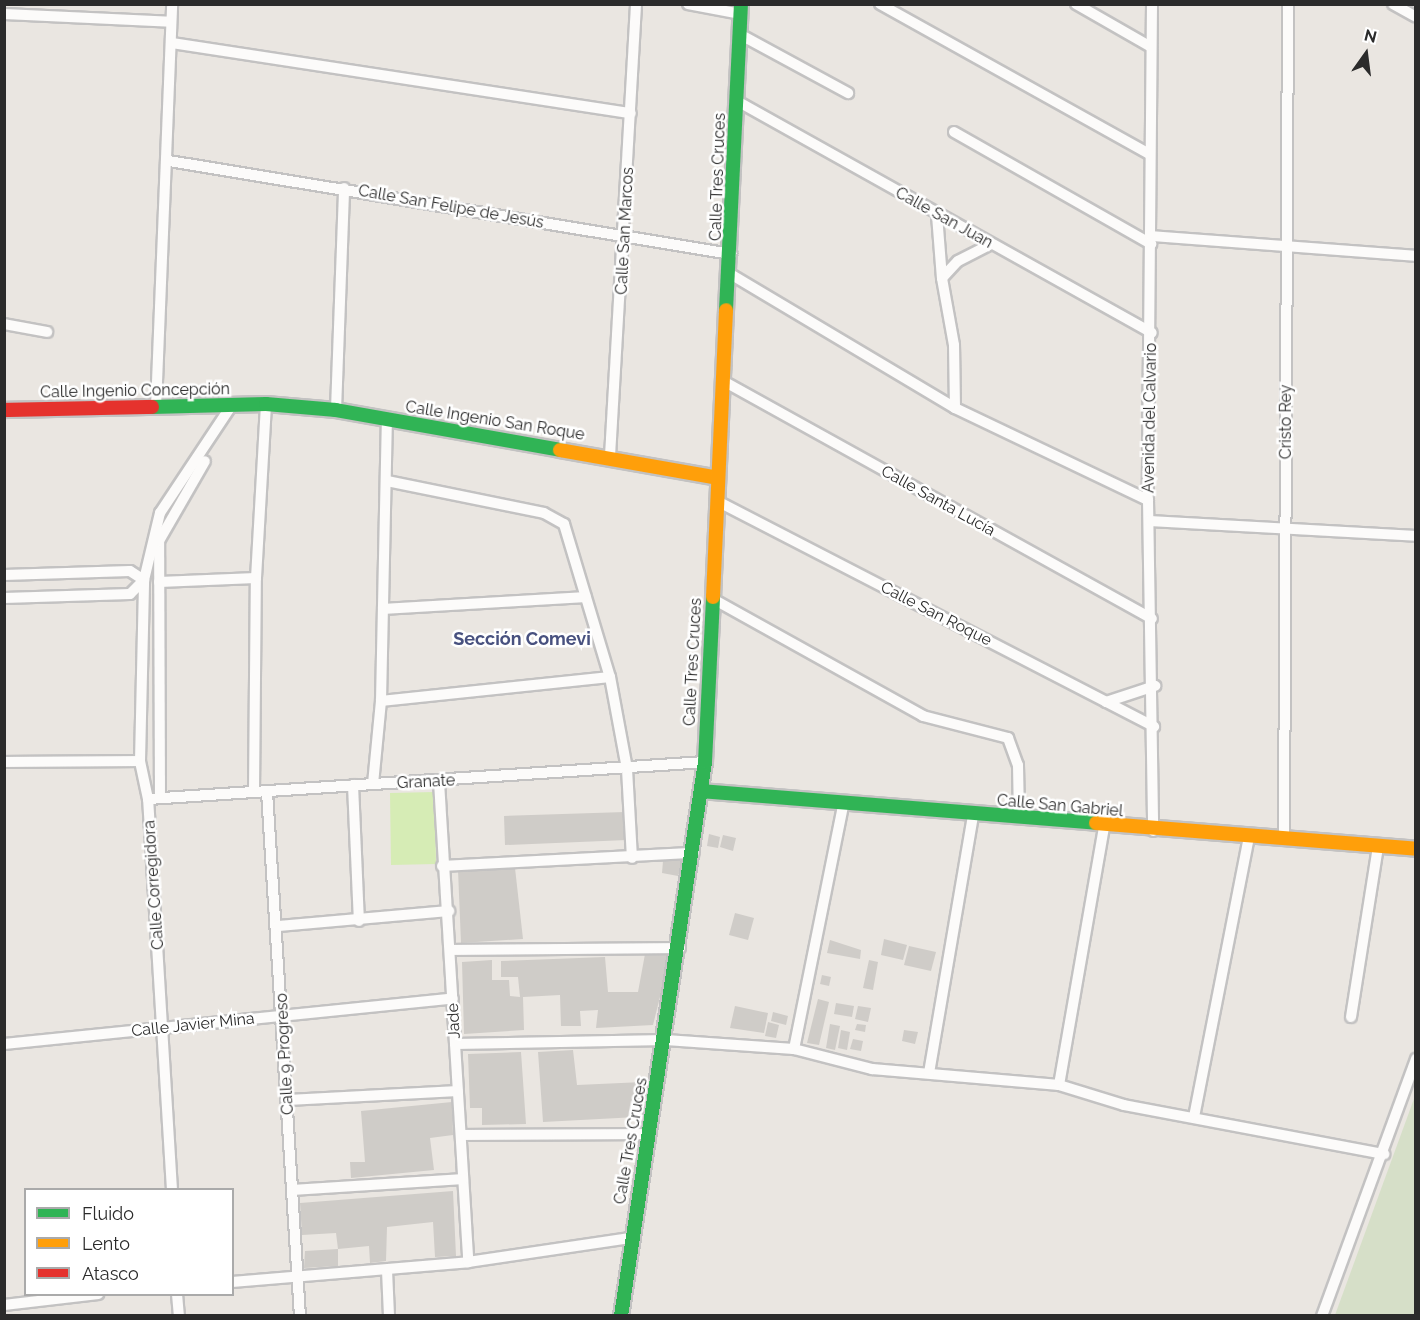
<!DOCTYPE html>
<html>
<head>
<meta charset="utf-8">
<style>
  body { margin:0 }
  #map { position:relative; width:1420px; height:1320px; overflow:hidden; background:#eae6e1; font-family:Raleway,sans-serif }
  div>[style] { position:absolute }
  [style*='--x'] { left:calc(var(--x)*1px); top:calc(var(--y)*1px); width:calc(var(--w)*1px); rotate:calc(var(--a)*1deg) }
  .cemetery>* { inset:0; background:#d6dfc8 }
  .pitch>* { inset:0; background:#d6ecb5 }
  .building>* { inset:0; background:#cfccc8 }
  .roads { filter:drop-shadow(2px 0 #c3c2c2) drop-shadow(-2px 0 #c3c2c2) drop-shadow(0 2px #c3c2c2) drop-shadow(0 -2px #c3c2c2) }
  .street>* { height:10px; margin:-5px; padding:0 5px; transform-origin:5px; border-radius:5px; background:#fcfbfa }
  .fast>* { height:14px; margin:-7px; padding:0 7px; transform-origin:7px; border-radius:7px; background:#30b455 }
  .slow>* { height:14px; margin:-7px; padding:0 7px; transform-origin:7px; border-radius:7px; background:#ff9f0a }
  .jam>* { height:14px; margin:-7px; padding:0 7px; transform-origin:7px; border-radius:7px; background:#e5322d }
  span { translate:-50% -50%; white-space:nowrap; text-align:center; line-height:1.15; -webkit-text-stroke:5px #fff; paint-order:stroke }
  .street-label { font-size:16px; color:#2b2b2b }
  .neighbourhood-label { font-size:18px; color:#48517f; font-weight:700 }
  .frame { position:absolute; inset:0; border:6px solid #2b2b2b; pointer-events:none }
  .legend { position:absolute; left:24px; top:1188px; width:210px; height:108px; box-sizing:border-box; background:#fff; border:2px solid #aaa; margin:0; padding:8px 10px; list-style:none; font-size:18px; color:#2b2b2b }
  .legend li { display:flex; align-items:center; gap:12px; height:30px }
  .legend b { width:30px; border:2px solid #aaa }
  .north { position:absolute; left:1336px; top:24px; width:60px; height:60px; -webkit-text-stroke:4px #fff; paint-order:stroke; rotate:14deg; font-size:16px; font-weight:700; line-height:24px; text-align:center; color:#2b2b2b }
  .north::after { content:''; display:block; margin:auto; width:21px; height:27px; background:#2b2b2b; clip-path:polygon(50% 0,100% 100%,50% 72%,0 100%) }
</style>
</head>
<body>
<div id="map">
  <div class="cemetery">
    <i style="clip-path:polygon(1415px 1096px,1415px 1315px,1335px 1315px)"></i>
  </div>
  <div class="pitch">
    <i style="clip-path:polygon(435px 792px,436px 864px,391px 865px,390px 793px)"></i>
  </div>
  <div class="building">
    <i style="clip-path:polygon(625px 812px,627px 840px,505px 845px,504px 816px)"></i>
    <i style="clip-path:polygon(709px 834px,720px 837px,718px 848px,707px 846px)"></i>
    <i style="clip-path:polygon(723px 835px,736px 838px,733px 851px,720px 847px)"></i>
    <i style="clip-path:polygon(663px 861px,685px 861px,678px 876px,662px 873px)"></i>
    <i style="clip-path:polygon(515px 868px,523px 939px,461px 943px,458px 870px)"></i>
    <i style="clip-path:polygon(735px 913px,754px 918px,748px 940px,729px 935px)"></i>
    <i style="clip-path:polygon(884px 939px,907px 945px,903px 960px,881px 955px)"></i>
    <i style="clip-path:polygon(830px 940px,861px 950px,860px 959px,827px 953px)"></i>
    <i style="clip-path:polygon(909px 946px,936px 952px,931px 971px,904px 965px)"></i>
    <i style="clip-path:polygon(671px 953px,653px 1025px,596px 1028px,598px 1010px,580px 1011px,581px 1026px,561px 1026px,560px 995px,523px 997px,524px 1030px,464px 1034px,462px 962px,492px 960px,492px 980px,509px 980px,510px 996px,520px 997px,518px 977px,501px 977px,501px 961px,605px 957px,608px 992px,638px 992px,645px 954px)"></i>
    <i style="clip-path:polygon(869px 960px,878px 962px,873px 990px,863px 988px)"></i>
    <i style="clip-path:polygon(822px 975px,831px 977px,829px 986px,820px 984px)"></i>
    <i style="clip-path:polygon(818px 999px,829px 1002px,819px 1045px,807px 1043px)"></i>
    <i style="clip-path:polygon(836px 1003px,854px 1006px,852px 1017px,834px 1014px)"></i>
    <i style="clip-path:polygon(735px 1006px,768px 1013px,764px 1033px,730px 1028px)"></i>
    <i style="clip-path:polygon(858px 1006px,871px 1008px,868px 1022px,855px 1019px)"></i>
    <i style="clip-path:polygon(773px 1012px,788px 1016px,786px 1025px,771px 1021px)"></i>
    <i style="clip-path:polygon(768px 1022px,779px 1025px,776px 1038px,765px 1036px)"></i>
    <i style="clip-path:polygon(830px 1024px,840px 1026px,835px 1050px,826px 1048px)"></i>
    <i style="clip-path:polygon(857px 1024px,866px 1025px,865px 1032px,855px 1030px)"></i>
    <i style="clip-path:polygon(841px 1030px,850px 1032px,847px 1050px,838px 1048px)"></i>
    <i style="clip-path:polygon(904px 1030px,918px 1032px,915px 1044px,902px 1041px)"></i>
    <i style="clip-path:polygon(853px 1039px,863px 1041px,861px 1051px,850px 1049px)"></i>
    <i style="clip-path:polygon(573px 1050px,577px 1085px,643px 1082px,637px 1117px,543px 1122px,538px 1052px)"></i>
    <i style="clip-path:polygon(521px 1052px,526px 1124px,482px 1125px,482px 1108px,470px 1108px,468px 1054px)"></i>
    <i style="clip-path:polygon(452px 1102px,453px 1135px,430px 1138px,434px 1170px,351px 1178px,350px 1162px,365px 1162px,361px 1111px)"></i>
    <i style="clip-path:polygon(453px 1191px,456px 1256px,435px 1257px,433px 1222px,387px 1227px,386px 1261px,370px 1263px,369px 1246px,338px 1249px,336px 1233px,302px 1235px,300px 1203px)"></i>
    <i style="clip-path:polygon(338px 1249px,338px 1266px,304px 1268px,305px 1251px)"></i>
  </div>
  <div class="roads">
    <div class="street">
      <i style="--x:688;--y:4;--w:54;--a:10.7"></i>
      <i style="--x:880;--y:4;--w:308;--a:29.1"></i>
      <i style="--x:1076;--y:4;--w:86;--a:29.8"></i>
      <i style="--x:1152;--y:4;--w:496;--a:90.5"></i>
      <i style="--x:1148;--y:500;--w:331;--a:89.1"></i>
      <i style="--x:1393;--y:4;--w:26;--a:29"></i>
      <i style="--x:4;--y:14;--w:167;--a:2.7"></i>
      <i style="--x:741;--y:35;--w:122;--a:28.5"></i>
      <i style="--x:172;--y:43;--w:464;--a:8.7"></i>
      <i style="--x:737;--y:101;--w:475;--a:29.2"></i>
      <i style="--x:954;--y:132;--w:227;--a:29.6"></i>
      <i style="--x:169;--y:161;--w:570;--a:9.4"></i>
      <i style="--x:937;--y:215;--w:63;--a:85.5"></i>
      <i style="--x:1151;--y:236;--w:266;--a:4.3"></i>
      <i style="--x:732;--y:275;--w:260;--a:30.8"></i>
      <i style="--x:955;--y:408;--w:214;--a:25.5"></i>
      <i style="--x:4;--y:324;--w:44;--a:10.5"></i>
      <i style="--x:725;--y:382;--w:488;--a:29"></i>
      <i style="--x:156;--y:407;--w:403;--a:-87.7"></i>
      <i style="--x:955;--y:408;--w:63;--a:-90.9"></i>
      <i style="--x:954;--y:345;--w:68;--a:-100.2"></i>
      <i style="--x:942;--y:278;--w:23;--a:-47"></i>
      <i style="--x:958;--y:261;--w:36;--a:-27"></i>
      <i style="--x:336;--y:410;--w:222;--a:-87.9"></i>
      <i style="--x:610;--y:456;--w:453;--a:-86.7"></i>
      <i style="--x:387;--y:481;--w:160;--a:11.5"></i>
      <i style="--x:544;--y:513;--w:23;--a:29"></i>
      <i style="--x:564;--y:524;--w:160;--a:73.3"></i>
      <i style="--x:610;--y:677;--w:94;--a:79.5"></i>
      <i style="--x:627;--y:769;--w:89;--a:86.8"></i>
      <i style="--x:717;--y:501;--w:492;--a:27.3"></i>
      <i style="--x:1150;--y:521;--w:266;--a:3.2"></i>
      <i style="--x:4;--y:575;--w:126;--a:-1.8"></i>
      <i style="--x:130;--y:571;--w:17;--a:33"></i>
      <i style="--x:159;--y:582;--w:97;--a:-2.4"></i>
      <i style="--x:4;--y:598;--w:126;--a:-1.8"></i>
      <i style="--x:130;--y:594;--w:20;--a:-45"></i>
      <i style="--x:713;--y:599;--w:240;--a:29.1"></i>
      <i style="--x:923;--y:716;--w:88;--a:14.5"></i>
      <i style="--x:1008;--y:738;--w:29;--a:70"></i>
      <i style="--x:1018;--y:765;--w:53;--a:88.9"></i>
      <i style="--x:383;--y:609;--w:203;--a:-3.4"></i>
      <i style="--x:381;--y:701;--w:230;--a:-6"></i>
      <i style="--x:1106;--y:702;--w:52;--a:-18.1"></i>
      <i style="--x:4;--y:762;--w:136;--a:-0.4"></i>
      <i style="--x:439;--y:782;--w:481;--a:86.5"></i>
      <i style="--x:373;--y:784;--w:83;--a:-84.5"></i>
      <i style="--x:381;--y:701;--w:281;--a:-88.8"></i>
      <i style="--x:353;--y:785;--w:136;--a:87.5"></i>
      <i style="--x:254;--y:792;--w:214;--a:-89.5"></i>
      <i style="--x:256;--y:578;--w:174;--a:-86.7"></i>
      <i style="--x:267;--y:792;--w:525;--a:86.4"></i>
      <i style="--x:160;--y:798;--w:257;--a:-90.2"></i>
      <i style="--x:159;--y:541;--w:92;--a:-60.1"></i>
      <i style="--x:148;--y:799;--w:558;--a:-3.8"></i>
      <i style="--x:1284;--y:840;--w:836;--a:-89.73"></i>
      <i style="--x:442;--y:866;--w:252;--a:-3"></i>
      <i style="--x:278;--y:926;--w:172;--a:-5"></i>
      <i style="--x:451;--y:950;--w:229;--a:-0.5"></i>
      <i style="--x:1351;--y:1017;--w:172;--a:-81"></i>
      <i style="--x:4;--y:1044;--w:451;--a:-5.8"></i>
      <i style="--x:455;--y:1044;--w:211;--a:-1.1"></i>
      <i style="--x:666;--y:1040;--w:128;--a:4"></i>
      <i style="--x:794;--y:1049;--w:81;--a:14.4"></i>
      <i style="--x:872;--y:1069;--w:188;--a:4.9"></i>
      <i style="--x:1059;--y:1085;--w:68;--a:17.1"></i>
      <i style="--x:1124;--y:1105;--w:265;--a:10.7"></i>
      <i style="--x:794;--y:1049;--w:249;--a:-78.6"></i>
      <i style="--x:929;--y:1073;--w:262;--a:-80.3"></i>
      <i style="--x:1059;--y:1085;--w:263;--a:-80.1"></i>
      <i style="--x:288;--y:1100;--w:170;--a:-3"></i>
      <i style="--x:1194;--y:1117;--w:286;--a:-78.9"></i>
      <i style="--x:461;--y:1135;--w:189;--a:-0.3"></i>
      <i style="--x:172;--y:1190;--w:392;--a:-93.5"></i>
      <i style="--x:148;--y:799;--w:39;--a:-102"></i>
      <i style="--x:140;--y:761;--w:181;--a:-88.7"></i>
      <i style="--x:144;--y:580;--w:69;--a:-76.6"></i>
      <i style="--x:160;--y:513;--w:128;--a:-56.4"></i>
      <i style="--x:293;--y:1190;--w:170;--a:-3.7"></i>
      <i style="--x:387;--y:1270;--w:46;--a:87.5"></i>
      <i style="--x:232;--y:1282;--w:237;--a:-4.8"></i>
      <i style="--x:468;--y:1262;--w:164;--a:-8.4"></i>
      <i style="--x:177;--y:1294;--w:22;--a:85"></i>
      <i style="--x:4;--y:1305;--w:95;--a:-6.7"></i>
      <i style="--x:1322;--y:1316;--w:274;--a:-69.9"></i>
    </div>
    <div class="fast">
      <i style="--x:726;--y:310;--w:306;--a:-87.2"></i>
      <i style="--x:152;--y:407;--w:114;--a:-1.5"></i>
      <i style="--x:266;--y:404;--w:70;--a:4.9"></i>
      <i style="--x:336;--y:410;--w:228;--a:10.1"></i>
      <i style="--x:701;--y:791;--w:396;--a:4.6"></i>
      <i style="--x:621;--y:1316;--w:560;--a:-81.38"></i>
      <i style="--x:705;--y:762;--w:165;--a:-87.2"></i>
    </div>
    <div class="slow">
      <i style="--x:560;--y:450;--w:160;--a:10"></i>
      <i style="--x:713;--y:597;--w:287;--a:-87.4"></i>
      <i style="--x:1096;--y:823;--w:321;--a:4.6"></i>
    </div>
    <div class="jam">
      <i style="--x:4;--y:410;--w:148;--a:-1.2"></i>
    </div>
  </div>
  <div class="street-label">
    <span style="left:718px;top:177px;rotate:-88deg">Calle Tres Cruces</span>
    <span style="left:451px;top:207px;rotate:10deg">Calle San Felipe de Jesús</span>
    <span style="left:944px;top:218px;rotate:29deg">Calle San Juan</span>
    <span style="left:625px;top:231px;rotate:-87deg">Calle San Marcos</span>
    <span style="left:135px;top:391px;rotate:-1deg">Calle Ingenio Concepción</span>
    <span style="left:1150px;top:418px;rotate:-89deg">Avenida del Calvario</span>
    <span style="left:495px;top:421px;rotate:9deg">Calle Ingenio San Roque</span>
    <span style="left:1286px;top:422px;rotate:-90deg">Cristo Rey</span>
    <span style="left:938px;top:501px;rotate:29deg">Calle Santa Lucía</span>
    <span style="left:936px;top:614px;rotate:27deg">Calle San Roque</span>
    <span style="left:693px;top:662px;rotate:-87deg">Calle Tres Cruces</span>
    <span style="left:426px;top:782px;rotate:-3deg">Granate</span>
    <span style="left:1060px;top:806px;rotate:5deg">Calle San Gabriel</span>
    <span style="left:154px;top:885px;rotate:-94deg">Calle Corregidora</span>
    <span style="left:454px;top:1021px;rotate:-93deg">Jade</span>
    <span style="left:193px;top:1025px;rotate:-6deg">Calle Javier Mina</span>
    <span style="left:285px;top:1054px;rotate:-93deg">Calle 9 Progreso</span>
    <span style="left:631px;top:1141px;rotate:-80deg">Calle Tres Cruces</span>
  </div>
  <div class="neighbourhood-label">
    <span style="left:522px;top:639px">Sección Comevi</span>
  </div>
  <div class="frame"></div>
  <ul class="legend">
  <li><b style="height:8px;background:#30b455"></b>Fluido</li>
  <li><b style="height:8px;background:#ff9f0a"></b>Lento</li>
  <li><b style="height:8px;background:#e5322d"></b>Atasco</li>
  </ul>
  <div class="north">N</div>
</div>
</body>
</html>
